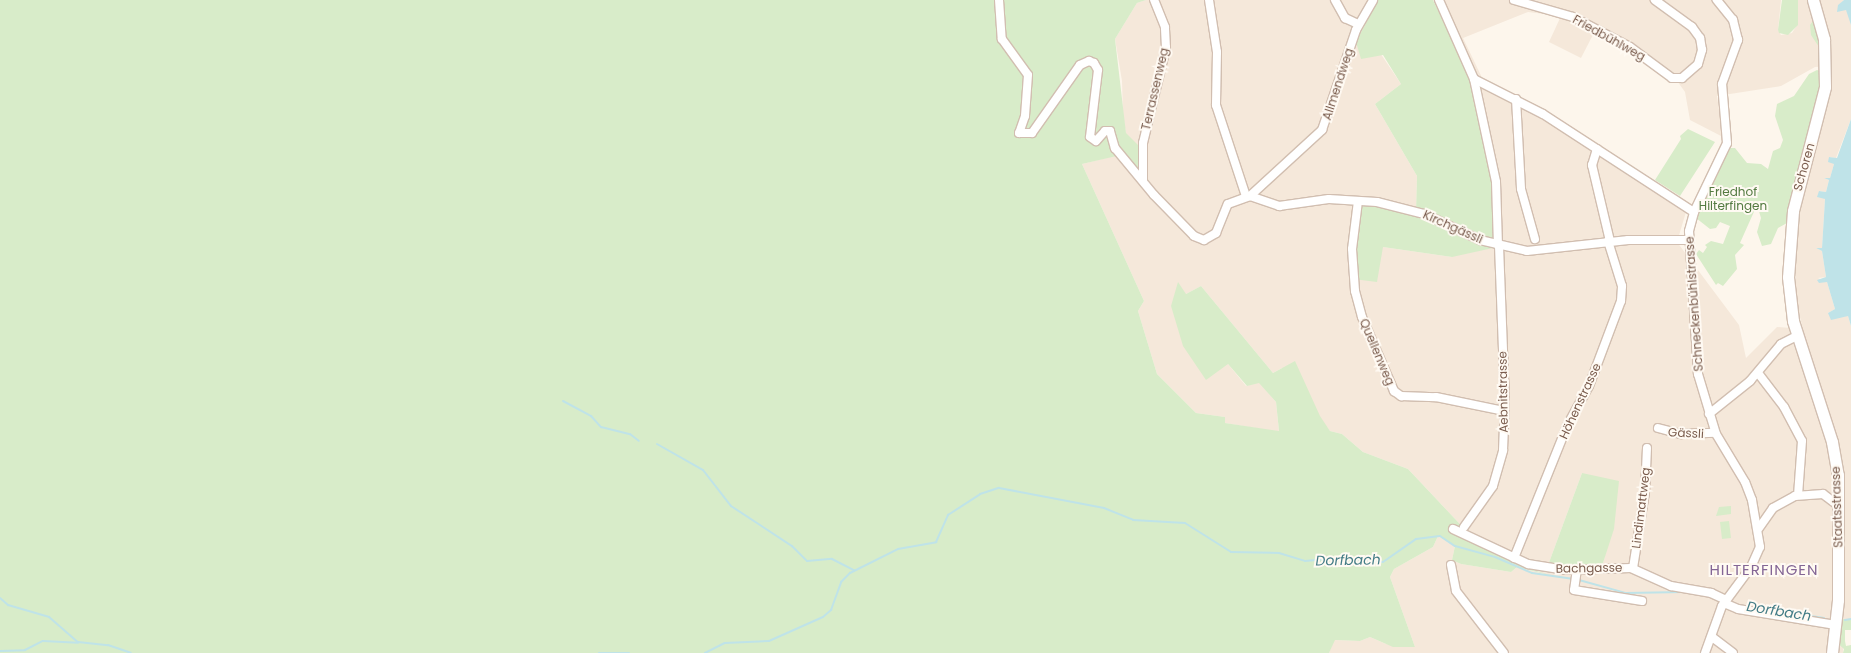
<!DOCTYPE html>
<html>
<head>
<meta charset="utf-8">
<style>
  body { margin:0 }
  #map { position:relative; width:1851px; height:653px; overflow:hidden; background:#fdf6ec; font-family:Poppins,sans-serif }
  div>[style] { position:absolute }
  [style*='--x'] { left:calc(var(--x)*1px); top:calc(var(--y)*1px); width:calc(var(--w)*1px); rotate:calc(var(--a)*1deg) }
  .residential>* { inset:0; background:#f5e8da }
  .green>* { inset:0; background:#d8ecc9 }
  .water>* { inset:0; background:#bfe3e8 }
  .stream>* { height:2px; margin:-1px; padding:0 1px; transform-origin:1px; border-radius:1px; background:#bfe3e8 }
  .roads { filter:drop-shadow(1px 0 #d1beb0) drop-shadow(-1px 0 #d1beb0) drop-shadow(0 1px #d1beb0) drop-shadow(0 -1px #d1beb0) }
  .minor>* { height:8px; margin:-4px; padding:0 4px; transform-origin:4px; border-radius:4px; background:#fff }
  .secondary>* { height:11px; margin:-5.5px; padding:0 5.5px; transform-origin:5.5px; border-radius:5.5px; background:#fff }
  span { translate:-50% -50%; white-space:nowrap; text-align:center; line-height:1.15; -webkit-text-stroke:4px #fffaf3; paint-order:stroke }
  .street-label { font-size:12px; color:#7a5c4d }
  .park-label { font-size:12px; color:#537a41 }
  .water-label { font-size:14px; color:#437c86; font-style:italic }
  .quarter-label { font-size:15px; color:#846695; letter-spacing:1px }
</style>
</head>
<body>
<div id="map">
  <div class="residential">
    <i style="clip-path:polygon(evenodd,1146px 0,1378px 0,1362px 26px,1401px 84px,1375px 104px,1417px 176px,1416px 212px,1383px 247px,1452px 257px,1469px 74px,1433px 0,1781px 0,1778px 30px,1781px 35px,1792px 33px,1797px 25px,1798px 0,1844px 0,1840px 4px,1849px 13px,1851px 25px,1851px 119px,1836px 158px,1829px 157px,1834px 164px,1830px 178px,1824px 178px,1829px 180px,1826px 192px,1819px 191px,1825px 199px,1822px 248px,1816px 248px,1822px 251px,1826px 277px,1818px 278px,1827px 282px,1835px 309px,1828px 313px,1848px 316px,1851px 326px,1851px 619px,1845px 620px,1843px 653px,1329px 653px,1334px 640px,1360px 641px,1370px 637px,1386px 644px,1415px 647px,1390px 577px,1394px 569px,1433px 547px,1438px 536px,1455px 546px,1452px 560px,1461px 564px,1511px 572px,1517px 567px,1555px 577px,1533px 570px,1473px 538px,1408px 469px,1363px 452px,1342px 434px,1330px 431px,1282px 368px,1273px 373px,1201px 286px,1186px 294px,1228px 364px,1246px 386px,1259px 382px,1276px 402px,1279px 432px,1225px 423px,1225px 417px,1196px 413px,1157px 374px,1138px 311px,1144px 301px,1082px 164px,1122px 154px,1133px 143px,1126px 134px,1123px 115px,1122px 81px,1115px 39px,1137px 3px,1146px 0,1528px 12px,1561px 16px,1549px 42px,1581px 58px,1597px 27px,1643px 50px,1670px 71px,1685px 92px,1690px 120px,1723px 137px,1717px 96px,1781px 86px,1815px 67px,1831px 66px,1828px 93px,1804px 179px,1796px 236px,1796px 302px,1803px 329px,1777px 327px,1746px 358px,1739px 325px,1677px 242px,1686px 212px,1561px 128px,1486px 86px,1463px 38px,1528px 12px,1146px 0,1582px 473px,1605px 556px,1602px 566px,1547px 568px,1582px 473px)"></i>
  </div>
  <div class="green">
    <i style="clip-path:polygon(0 0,1146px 0,1137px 3px,1115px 39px,1126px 133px,1142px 149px,1143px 178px,1121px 155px,1082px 164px,1144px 301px,1138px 311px,1157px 374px,1196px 413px,1225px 417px,1225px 423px,1279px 431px,1276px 402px,1259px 383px,1247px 386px,1228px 364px,1206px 380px,1183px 346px,1171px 306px,1178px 282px,1186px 294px,1201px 286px,1273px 373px,1295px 361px,1320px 416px,1330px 431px,1342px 434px,1363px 452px,1408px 469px,1473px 538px,1533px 570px,1557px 577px,1517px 567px,1511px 572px,1461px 564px,1452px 560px,1455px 546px,1438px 536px,1433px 547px,1394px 569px,1390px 577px,1415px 647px,1393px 647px,1370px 637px,1360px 641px,1335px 640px,1329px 653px,0 653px)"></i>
    <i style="clip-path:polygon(1378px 0,1433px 0,1469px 74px,1492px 153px,1493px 237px,1493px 248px,1452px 257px,1383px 247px,1377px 282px,1353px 279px,1358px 201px,1416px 212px,1417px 176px,1375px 104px,1401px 84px,1383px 55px,1361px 59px,1356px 42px)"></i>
    <i style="clip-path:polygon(1782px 0,1798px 0,1798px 25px,1788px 35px,1779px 33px,1778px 30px)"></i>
    <i style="clip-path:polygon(1815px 18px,1821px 50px,1811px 35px,1810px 25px)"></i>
    <i style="clip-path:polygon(1817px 70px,1826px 73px,1787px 223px,1778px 228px,1771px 244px,1762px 246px,1757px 232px,1761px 218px,1757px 205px,1740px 243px,1744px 245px,1735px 255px,1737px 269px,1723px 286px,1718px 283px,1716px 285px,1696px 254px,1699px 250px,1703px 253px,1707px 247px,1705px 245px,1711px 241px,1723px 244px,1730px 226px,1720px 222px,1716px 228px,1710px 229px,1696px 218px,1730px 148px,1735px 148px,1747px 163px,1761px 164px,1768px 169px,1773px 151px,1780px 148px,1783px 140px,1775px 116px,1777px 104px,1794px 96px,1809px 74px)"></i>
    <i style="clip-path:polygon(1688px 129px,1715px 142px,1680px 196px,1655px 180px,1681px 139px,1680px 136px)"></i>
    <i style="clip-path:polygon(1582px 473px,1619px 481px,1614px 529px,1602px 566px,1547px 568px)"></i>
    <i style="clip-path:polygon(1731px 506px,1731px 514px,1716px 516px,1719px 507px)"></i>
    <i style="clip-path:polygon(1729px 521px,1731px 538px,1722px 539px,1720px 522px)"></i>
    <i style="clip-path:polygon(1837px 619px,1851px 619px,1851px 630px,1845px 630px,1845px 641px,1846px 646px,1851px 645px,1851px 653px,1843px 653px,1844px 649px,1834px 640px)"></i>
  </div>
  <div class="water">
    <i style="clip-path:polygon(1844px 0,1851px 0,1851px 25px,1846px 10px,1837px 12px,1838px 5px)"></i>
    <i style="clip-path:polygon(1851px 119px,1851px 326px,1848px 316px,1831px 320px,1828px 313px,1835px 309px,1827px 282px,1819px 283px,1817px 280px,1826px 277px,1822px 251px,1816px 248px,1822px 248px,1825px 199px,1817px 197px,1819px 191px,1826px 192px,1829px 180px,1824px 178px,1830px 178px,1834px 164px,1828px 162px,1829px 157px,1837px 158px)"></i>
  </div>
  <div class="stream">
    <i style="--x:563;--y:401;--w:32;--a:28"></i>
    <i style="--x:591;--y:416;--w:15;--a:48"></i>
    <i style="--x:601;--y:427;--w:30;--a:14"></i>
    <i style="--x:630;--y:434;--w:11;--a:38"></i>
    <i style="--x:657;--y:444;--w:53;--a:29.5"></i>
    <i style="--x:703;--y:470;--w:46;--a:52.1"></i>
    <i style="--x:731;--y:506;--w:73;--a:33.3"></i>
    <i style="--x:792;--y:546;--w:21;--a:45"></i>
    <i style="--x:807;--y:561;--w:25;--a:-5"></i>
    <i style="--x:832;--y:559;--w:25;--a:27"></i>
    <i style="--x:1579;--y:580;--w:49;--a:15.5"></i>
    <i style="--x:1626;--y:593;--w:58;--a:-1"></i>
    <i style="--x:0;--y:598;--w:11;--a:41"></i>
    <i style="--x:8;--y:605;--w:43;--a:16.3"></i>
    <i style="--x:49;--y:617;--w:38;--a:41"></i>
    <i style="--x:78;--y:642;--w:30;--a:6"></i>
    <i style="--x:108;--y:645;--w:24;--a:19"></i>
    <i style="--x:1738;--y:605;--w:87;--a:8.6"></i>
    <i style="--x:1845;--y:620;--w:6;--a:-9"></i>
    <i style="--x:0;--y:651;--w:25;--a:-2"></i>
    <i style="--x:25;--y:650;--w:20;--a:-27"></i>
    <i style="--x:43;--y:641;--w:35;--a:3"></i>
    <i style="--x:599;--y:653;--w:30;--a:0"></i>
    <i style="--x:705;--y:653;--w:22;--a:-27"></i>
    <i style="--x:725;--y:643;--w:44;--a:-2.6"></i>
    <i style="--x:769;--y:641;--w:59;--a:-24"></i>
    <i style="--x:823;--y:617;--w:11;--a:-41"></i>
    <i style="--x:831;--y:610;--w:30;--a:-70"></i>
    <i style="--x:841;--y:582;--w:13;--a:-45"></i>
    <i style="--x:850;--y:573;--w:54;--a:-26.6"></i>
    <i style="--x:898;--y:549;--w:39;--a:-10"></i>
    <i style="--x:936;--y:542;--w:30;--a:-66"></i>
    <i style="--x:948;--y:515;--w:38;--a:-33"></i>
    <i style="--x:980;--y:494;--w:20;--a:-18"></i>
    <i style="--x:999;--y:488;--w:107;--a:10.8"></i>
    <i style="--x:1104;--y:508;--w:31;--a:22"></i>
    <i style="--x:1133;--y:520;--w:52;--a:3.3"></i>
    <i style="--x:1185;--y:523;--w:54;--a:32.2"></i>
    <i style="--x:1231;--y:552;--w:48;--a:1.2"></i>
    <i style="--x:1279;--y:553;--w:27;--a:17"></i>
    <i style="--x:1305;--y:561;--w:36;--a:-5"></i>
    <i style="--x:1341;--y:558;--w:42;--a:5.4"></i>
    <i style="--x:1383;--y:562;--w:40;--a:-34.9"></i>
    <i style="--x:1416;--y:539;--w:24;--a:-7"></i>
    <i style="--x:1440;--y:536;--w:18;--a:34"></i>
    <i style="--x:1455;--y:546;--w:41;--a:15.4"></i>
    <i style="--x:1495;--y:557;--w:40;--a:23.4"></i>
    <i style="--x:1532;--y:573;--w:42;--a:8.1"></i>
  </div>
  <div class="roads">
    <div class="minor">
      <i style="--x:999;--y:0;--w:39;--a:86"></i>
      <i style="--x:1002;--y:39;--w:44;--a:54.2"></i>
      <i style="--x:1028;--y:75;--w:41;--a:94.2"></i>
      <i style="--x:1025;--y:116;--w:18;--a:109"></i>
      <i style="--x:1019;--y:133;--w:13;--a:0"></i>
      <i style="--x:1032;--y:133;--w:83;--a:-54.8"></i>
      <i style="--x:1080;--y:65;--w:10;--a:-24"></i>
      <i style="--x:1089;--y:61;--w:5;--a:22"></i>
      <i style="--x:1094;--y:63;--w:8;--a:60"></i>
      <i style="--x:1098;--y:70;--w:67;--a:96.8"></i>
      <i style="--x:1090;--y:137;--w:7;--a:34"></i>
      <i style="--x:1096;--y:141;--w:13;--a:-48"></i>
      <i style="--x:1105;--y:131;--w:5;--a:0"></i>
      <i style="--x:1110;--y:131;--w:18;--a:74"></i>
      <i style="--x:1115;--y:148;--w:61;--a:50.3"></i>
      <i style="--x:1154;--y:195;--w:57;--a:45.7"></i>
      <i style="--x:1194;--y:236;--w:11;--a:22"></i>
      <i style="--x:1204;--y:240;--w:14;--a:-30"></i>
      <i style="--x:1216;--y:233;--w:31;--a:-68"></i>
      <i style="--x:1228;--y:204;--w:23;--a:-20"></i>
      <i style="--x:1250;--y:196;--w:98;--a:-42.5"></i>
      <i style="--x:1322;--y:130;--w:106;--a:-71.2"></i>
      <i style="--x:1356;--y:30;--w:34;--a:-60"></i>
      <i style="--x:1209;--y:0;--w:53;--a:81.3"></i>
      <i style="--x:1217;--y:52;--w:53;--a:91.1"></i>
      <i style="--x:1216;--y:105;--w:96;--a:71.8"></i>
      <i style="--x:1335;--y:0;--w:21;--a:61"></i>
      <i style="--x:1345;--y:18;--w:14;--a:25"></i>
      <i style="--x:1439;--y:0;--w:86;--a:66.1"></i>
      <i style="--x:1474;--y:79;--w:77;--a:26.9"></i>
      <i style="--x:1543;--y:114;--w:180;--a:33"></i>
      <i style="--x:1514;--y:0;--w:61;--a:16.1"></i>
      <i style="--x:1573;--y:17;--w:64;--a:27.8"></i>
      <i style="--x:1630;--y:47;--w:52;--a:36.4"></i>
      <i style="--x:1672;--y:78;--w:10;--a:0"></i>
      <i style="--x:1682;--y:78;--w:21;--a:-41"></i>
      <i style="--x:1698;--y:64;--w:15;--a:-74"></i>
      <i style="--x:1702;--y:50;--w:12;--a:-99"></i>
      <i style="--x:1700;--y:38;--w:14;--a:-126"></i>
      <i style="--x:1692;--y:27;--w:46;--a:-143.9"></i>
      <i style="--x:1474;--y:79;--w:105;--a:77.9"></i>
      <i style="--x:1496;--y:182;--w:63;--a:88.2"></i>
      <i style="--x:1516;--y:99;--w:90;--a:86.8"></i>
      <i style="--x:1521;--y:189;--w:52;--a:74.4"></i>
      <i style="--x:1597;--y:149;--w:17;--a:107"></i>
      <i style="--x:1592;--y:165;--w:78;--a:76.7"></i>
      <i style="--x:1143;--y:180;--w:37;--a:-90"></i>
      <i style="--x:1143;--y:143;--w:98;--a:-76.4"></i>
      <i style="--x:1166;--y:48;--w:21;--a:-93"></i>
      <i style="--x:1165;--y:27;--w:29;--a:-112"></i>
      <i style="--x:1250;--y:196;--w:31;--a:19"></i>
      <i style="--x:1279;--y:206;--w:50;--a:-8"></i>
      <i style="--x:1329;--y:199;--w:48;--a:3.6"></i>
      <i style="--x:1377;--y:202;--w:49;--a:14.3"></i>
      <i style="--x:1424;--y:214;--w:62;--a:24.9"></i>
      <i style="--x:1480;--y:240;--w:48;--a:13.2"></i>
      <i style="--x:1527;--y:251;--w:102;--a:-6.2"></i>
      <i style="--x:1628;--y:240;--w:60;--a:0"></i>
      <i style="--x:1358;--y:201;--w:48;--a:97.1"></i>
      <i style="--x:1352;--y:249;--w:42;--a:85.9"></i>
      <i style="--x:1355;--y:291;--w:27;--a:75"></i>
      <i style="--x:1362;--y:317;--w:81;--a:66.6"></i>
      <i style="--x:1394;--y:391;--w:9;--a:36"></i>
      <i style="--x:1401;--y:396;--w:35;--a:2"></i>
      <i style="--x:1436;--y:397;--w:69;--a:11.6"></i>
      <i style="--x:1758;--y:373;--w:43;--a:52.6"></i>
      <i style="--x:1784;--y:407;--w:38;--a:62"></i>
      <i style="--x:1802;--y:441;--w:54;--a:94.2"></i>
      <i style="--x:1709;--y:414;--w:53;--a:-38.8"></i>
      <i style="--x:1750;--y:381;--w:48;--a:-50"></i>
      <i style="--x:1781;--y:344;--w:18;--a:-27"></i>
      <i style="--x:1658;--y:428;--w:24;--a:15"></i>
      <i style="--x:1681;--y:434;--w:34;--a:-2"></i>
      <i style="--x:1464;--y:527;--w:50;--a:-54.7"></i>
      <i style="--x:1493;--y:486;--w:37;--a:-74"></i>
      <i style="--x:1503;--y:450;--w:48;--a:-87.6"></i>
      <i style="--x:1505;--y:402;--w:156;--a:-92.2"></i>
      <i style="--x:1759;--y:528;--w:24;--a:-55"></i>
      <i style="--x:1773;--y:508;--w:25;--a:-29"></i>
      <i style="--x:1795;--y:496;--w:28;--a:-4"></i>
      <i style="--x:1823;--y:494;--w:20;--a:37"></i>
      <i style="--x:1453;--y:529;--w:83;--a:25"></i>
      <i style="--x:1528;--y:564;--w:38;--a:9"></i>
      <i style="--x:1566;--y:570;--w:65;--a:-1.8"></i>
      <i style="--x:1631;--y:568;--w:44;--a:24.2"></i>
      <i style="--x:1671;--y:586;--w:41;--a:9.9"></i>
      <i style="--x:1711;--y:593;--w:17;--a:25"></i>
      <i style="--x:1514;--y:558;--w:144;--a:-68.1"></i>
      <i style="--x:1568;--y:424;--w:43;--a:-61.1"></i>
      <i style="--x:1589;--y:386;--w:91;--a:-69.4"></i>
      <i style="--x:1621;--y:301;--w:15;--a:-86"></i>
      <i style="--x:1622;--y:286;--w:47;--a:-107.3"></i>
      <i style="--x:1451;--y:565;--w:26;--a:79"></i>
      <i style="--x:1456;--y:591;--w:78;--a:52.3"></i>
      <i style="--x:1633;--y:568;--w:77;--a:-81"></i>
      <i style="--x:1645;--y:492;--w:44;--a:-87.4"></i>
      <i style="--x:1577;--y:569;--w:21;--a:98"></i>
      <i style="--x:1574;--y:590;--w:69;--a:9.2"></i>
      <i style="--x:1724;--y:603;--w:15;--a:23"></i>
      <i style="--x:1738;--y:609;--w:99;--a:9.3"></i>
      <i style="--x:1712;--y:637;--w:26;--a:37"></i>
      <i style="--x:1705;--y:653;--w:50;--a:-70.1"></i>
      <i style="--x:1722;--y:606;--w:49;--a:-53.4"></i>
      <i style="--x:1751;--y:567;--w:22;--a:-66"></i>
      <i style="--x:1760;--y:547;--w:48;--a:-99.7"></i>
      <i style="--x:1752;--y:500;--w:19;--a:-111"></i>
      <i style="--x:1745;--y:482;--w:56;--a:-121.1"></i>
      <i style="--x:1716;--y:434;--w:63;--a:-106.7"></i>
      <i style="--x:1698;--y:374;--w:143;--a:-93.6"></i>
      <i style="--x:1689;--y:231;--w:20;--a:-75"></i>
      <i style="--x:1694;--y:212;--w:76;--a:-64.4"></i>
      <i style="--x:1727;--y:143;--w:59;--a:-94.8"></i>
      <i style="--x:1722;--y:84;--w:47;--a:-70"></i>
      <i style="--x:1738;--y:40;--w:21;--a:-104"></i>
      <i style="--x:1733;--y:20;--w:26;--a:-129"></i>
    </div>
    <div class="secondary">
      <i style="--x:1813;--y:0;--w:41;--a:74.2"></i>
      <i style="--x:1824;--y:39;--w:48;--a:88.8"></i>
      <i style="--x:1825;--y:87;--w:128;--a:104.5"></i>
      <i style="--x:1793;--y:211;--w:66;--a:94.3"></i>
      <i style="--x:1788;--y:277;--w:44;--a:83.5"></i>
      <i style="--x:1793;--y:321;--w:127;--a:72.1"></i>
      <i style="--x:1832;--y:442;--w:34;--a:80"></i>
      <i style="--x:1838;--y:475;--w:125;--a:90"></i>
      <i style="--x:1838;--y:600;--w:53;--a:96.5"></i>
    </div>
  </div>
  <div class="street-label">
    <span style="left:1609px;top:38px;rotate:29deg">Friedbühlweg</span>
    <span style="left:1338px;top:84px;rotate:-72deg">Allmendweg</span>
    <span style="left:1155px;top:89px;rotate:-77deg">Terrassenweg</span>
    <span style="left:1804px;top:167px;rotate:-74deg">Schoren</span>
    <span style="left:1453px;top:227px;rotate:24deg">Kirchgässli</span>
    <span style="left:1694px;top:304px;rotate:-94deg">Schneckenbühlstrasse</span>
    <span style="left:1377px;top:352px;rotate:67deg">Quellenweg</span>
    <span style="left:1503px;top:392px;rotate:-91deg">Aebnitstrasse</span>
    <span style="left:1580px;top:401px;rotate:-65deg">Höhenstrasse</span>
    <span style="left:1686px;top:433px;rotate:3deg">Gässli</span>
    <span style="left:1837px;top:507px;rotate:-92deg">Staatsstrasse</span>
    <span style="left:1641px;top:508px;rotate:-83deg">Lindimattweg</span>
    <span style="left:1589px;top:568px;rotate:-1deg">Bachgasse</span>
  </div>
  <div class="park-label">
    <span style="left:1733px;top:199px">Friedhof<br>Hilterfingen</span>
  </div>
  <div class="water-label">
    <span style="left:1348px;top:560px;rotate:-1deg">Dorfbach</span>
    <span style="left:1779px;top:611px;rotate:9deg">Dorfbach</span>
  </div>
  <div class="quarter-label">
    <span style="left:1764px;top:570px">HILTERFINGEN</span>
  </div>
</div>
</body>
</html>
